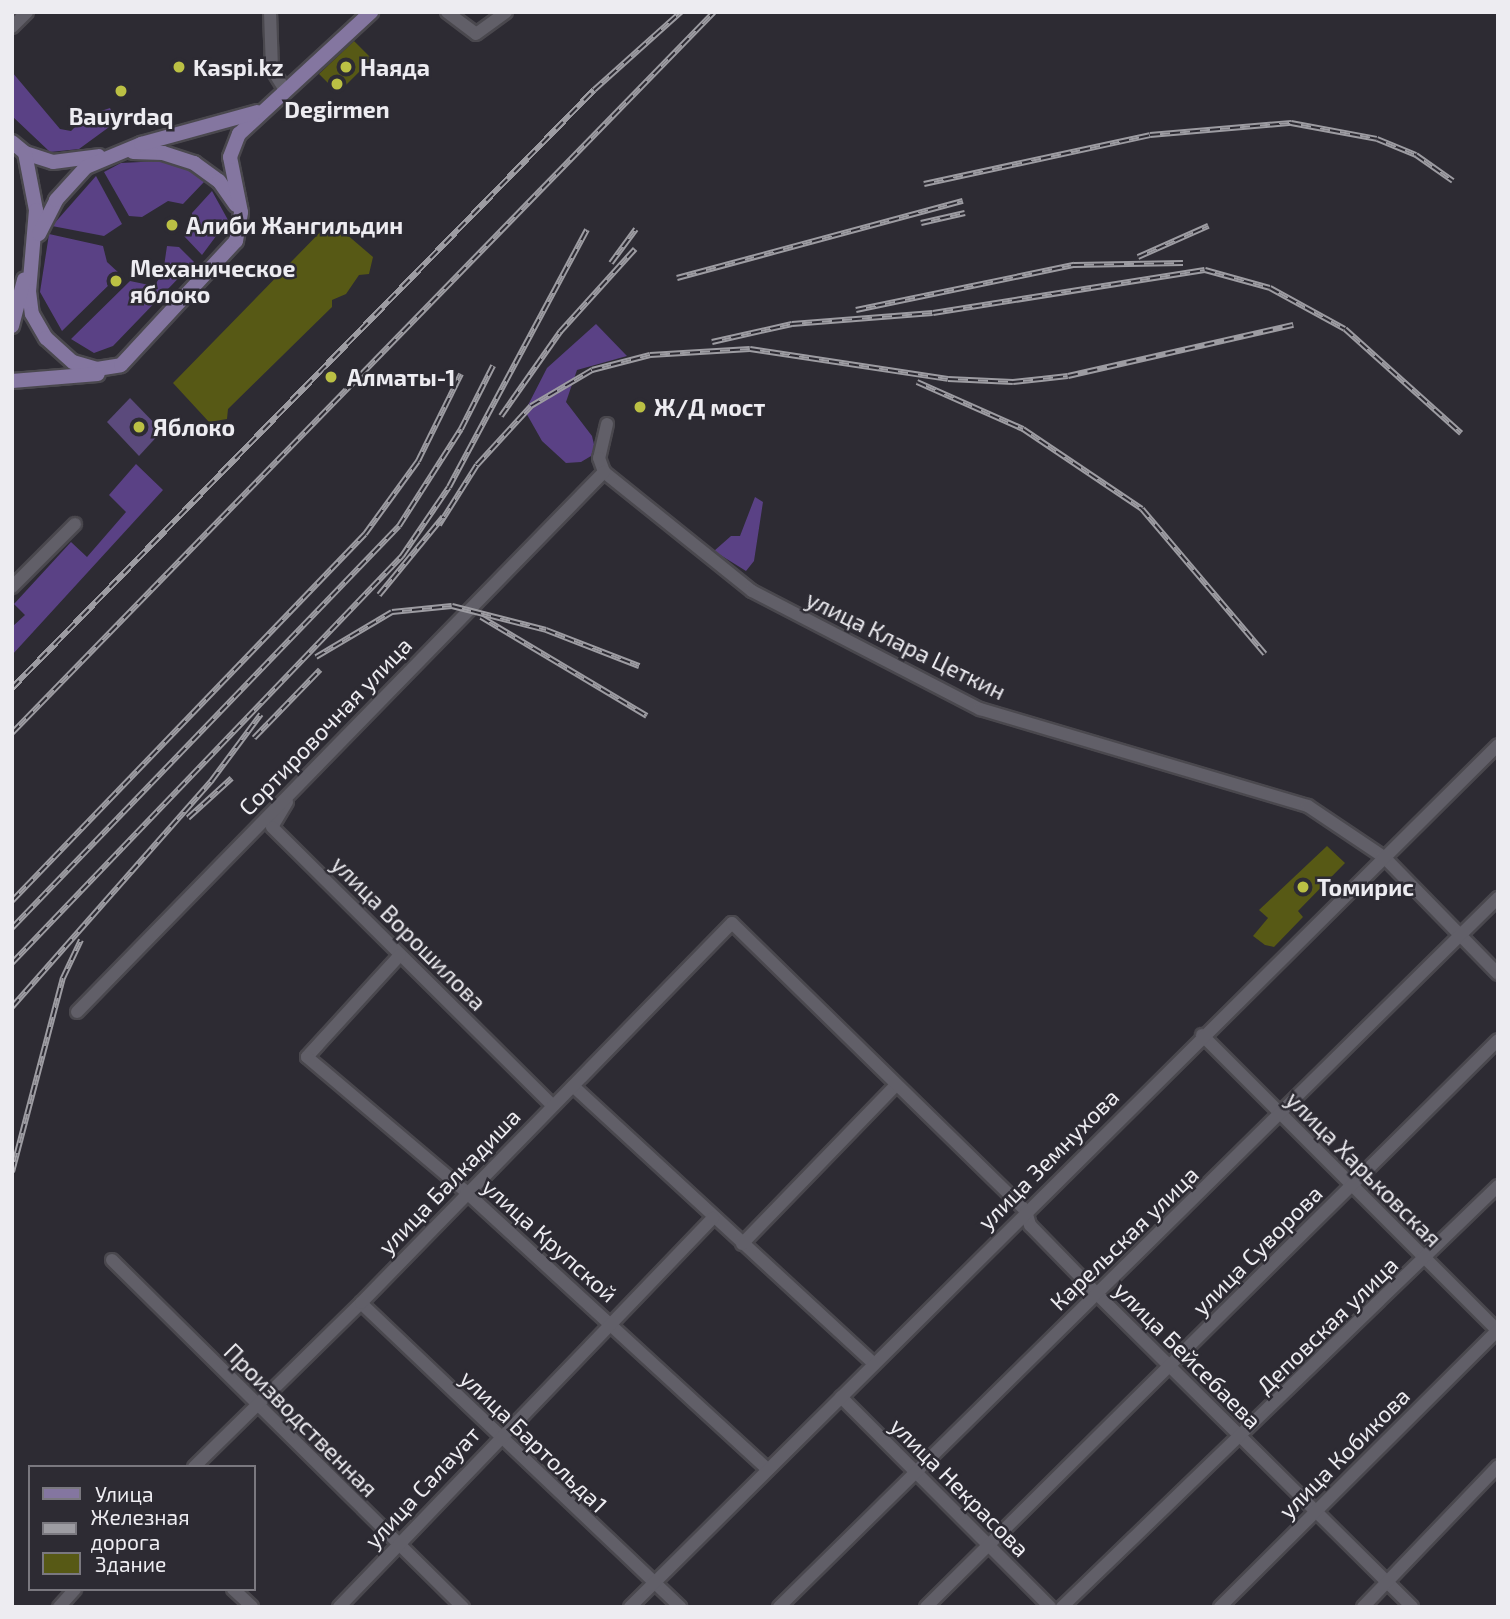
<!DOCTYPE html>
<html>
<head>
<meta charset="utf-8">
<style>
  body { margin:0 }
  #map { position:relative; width:1510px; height:1619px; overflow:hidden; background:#2d2b33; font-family:"Exo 2",sans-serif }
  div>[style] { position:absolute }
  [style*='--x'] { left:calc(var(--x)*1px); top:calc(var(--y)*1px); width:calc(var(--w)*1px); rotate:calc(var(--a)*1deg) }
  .green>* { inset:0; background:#5b4a7c }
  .forest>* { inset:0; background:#5a4185 }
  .building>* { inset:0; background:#575915 }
  .roads { filter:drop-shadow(2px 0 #4a484e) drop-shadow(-2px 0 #4a484e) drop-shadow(0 2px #4a484e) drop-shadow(0 -2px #4a484e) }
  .minor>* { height:12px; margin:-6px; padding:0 6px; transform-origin:6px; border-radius:6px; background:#615f68 }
  .major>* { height:14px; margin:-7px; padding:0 7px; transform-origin:7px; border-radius:7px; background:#8476a0 }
  .rail>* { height:6px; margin-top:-3px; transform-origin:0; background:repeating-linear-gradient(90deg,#2d2b33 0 10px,#9d9ca2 0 20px); box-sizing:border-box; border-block:2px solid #9d9ca2 }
  .dots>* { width:19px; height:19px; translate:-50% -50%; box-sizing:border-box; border:4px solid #2d2b33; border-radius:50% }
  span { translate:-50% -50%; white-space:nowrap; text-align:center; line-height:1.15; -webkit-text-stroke:5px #2d2b33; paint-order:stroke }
  .poi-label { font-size:23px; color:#edecf1; font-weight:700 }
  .left { translate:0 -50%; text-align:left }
  .street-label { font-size:23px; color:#edecf1 }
  .frame { position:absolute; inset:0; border:14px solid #edecf1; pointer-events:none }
  .legend { position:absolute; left:28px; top:1465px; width:228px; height:126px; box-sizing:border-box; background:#2d2b33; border:2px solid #7a787f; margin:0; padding:9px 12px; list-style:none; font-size:21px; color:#edecf1 }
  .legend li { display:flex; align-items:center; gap:14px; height:35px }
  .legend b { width:35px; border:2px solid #7a787f }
</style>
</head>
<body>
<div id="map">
  <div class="green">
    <i style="clip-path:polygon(130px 398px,162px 431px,139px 456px,107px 422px)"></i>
  </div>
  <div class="forest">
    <i style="clip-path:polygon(12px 72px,60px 129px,71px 131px,86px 116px,110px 108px,116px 122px,79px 149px,50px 152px,12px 116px)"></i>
    <i style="clip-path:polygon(161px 161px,190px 170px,204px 182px,183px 204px,168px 201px,142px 217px,129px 216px,104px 172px,121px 163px)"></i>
    <i style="clip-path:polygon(96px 176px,122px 224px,104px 236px,52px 226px)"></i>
    <i style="clip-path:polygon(212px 191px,228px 220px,202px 255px,184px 236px,193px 225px,192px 213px)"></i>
    <i style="clip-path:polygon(49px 234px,103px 246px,107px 262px,120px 274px,62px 331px,40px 292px)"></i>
    <i style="clip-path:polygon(167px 246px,179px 247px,194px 262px,113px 346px,94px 353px,71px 339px,130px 281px,154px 286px,163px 273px)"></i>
    <i style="clip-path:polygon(596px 324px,627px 356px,577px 370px,566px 402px,592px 436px,596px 453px,581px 462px,566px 463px,542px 441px,525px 411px,547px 368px)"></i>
    <i style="clip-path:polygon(136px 464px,163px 490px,12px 655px,12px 627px,25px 615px,14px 604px,71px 542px,87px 557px,126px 512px,109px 495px)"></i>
    <i style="clip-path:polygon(755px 497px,763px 502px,754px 561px,746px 571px,714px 551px,731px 536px,740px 536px)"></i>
  </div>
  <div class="building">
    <i style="clip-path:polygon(354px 41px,372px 59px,338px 93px,319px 74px)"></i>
    <i style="clip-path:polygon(331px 221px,373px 257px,369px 274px,359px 275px,346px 294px,332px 300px,332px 307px,228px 409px,227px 419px,209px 422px,173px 383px)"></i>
    <i style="clip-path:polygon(1327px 846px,1345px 863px,1298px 911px,1303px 917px,1274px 947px,1265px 945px,1253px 936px,1268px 918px,1259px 910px)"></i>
  </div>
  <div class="roads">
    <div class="minor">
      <i style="--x:270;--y:12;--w:57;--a:88"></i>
      <i style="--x:272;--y:69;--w:25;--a:58"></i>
      <i style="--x:447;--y:12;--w:36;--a:37"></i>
      <i style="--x:476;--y:34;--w:37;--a:-36"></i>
      <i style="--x:12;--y:27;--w:21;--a:-45"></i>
      <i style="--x:607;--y:424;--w:35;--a:103"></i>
      <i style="--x:599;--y:458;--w:15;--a:70"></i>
      <i style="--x:604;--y:472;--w:190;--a:38.8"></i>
      <i style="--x:752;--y:591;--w:257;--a:27.4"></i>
      <i style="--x:980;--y:709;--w:342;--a:16.5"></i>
      <i style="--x:1308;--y:806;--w:92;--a:33.9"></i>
      <i style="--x:1384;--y:857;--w:163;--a:45.7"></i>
      <i style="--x:12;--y:587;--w:89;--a:-45"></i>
      <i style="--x:287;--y:802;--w:29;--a:121"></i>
      <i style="--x:272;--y:827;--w:395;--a:44.8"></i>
      <i style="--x:400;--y:955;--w:138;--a:132.4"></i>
      <i style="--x:307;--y:1057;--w:209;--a:40.3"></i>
      <i style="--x:466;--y:1192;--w:410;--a:42.6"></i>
      <i style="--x:77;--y:1012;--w:755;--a:-45.7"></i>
      <i style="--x:1202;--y:1035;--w:419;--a:45"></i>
      <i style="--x:573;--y:1086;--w:410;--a:42.7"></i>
      <i style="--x:742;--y:1244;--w:221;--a:-45.9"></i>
      <i style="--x:112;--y:1260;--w:494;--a:44.7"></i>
      <i style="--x:361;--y:1303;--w:441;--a:43.6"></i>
      <i style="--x:841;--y:1397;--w:296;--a:45.1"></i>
      <i style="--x:194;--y:1467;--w:234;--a:-44.5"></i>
      <i style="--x:361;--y:1303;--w:531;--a:-45.69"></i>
      <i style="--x:732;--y:923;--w:412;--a:44.4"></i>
      <i style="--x:1026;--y:1211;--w:15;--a:74"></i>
      <i style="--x:1030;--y:1225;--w:96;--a:45.8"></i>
      <i style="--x:1097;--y:1294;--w:444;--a:44.8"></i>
      <i style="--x:233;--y:1589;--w:26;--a:43"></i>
      <i style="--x:59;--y:1607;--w:24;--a:-48"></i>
      <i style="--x:339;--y:1607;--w:540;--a:-46.13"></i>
      <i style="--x:630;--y:1607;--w:1223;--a:-44.8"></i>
      <i style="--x:779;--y:1607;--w:1010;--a:-44.6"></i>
      <i style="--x:926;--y:1607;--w:805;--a:-44.75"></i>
      <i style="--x:1062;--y:1607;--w:606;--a:-44"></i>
      <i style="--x:1220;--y:1607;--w:392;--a:-44.9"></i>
      <i style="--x:1363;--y:1607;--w:195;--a:-46.2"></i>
    </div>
    <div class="major">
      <i style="--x:12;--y:142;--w:17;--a:40"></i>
      <i style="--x:25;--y:153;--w:29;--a:18"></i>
      <i style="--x:53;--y:162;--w:46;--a:-7.4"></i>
      <i style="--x:133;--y:152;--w:30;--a:2"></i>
      <i style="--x:163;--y:153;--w:33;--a:18"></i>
      <i style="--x:194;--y:163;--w:31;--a:36"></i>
      <i style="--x:219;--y:181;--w:29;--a:55"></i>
      <i style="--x:25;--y:153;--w:58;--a:79.1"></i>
      <i style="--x:36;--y:210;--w:81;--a:94.9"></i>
      <i style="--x:29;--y:291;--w:23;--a:83"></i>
      <i style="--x:32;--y:314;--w:28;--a:60"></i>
      <i style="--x:46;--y:338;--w:36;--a:42"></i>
      <i style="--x:73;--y:362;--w:25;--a:16"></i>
      <i style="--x:97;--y:369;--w:24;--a:-9"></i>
      <i style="--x:121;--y:365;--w:169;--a:-47.2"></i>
      <i style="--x:236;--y:241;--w:29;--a:-80"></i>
      <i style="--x:241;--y:212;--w:56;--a:-101.3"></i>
      <i style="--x:230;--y:157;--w:25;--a:-69"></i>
      <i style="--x:239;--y:134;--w:180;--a:-42.7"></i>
      <i style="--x:39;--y:234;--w:38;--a:-63"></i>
      <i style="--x:56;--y:200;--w:45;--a:-47.7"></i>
      <i style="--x:86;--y:167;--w:60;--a:-22.7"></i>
      <i style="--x:141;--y:144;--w:120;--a:-15.4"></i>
      <i style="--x:12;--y:326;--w:48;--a:-75.4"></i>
      <i style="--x:12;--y:381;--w:86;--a:-4.7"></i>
    </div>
  </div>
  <div class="rail">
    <i style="--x:924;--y:184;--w:231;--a:-12.2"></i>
    <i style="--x:1150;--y:135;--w:142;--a:-4.9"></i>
    <i style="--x:1291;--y:123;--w:87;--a:10.5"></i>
    <i style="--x:1377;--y:139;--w:42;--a:22.3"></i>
    <i style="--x:1416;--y:155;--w:45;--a:35.1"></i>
    <i style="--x:921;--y:223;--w:45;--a:-12.8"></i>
    <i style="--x:1138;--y:257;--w:77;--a:-23.9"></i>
    <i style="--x:611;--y:263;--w:42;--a:-53.7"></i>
    <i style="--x:677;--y:278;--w:296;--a:-15.1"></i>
    <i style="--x:856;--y:310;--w:223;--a:-11.7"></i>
    <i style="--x:1074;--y:265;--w:109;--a:-1.1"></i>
    <i style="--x:712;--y:342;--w:82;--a:-12.7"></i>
    <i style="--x:792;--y:324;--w:141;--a:-4.5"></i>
    <i style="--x:933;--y:313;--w:275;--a:-9"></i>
    <i style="--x:1205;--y:270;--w:67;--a:15.5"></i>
    <i style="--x:1270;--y:288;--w:85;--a:28.7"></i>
    <i style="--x:1345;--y:329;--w:156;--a:41.9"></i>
    <i style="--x:917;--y:382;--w:116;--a:23.9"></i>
    <i style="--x:1023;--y:429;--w:143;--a:33.9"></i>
    <i style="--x:1142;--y:509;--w:190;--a:49.7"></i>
    <i style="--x:501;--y:416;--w:103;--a:-54.9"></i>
    <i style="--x:560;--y:332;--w:112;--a:-47.9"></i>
    <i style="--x:439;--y:525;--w:71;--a:-57.7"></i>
    <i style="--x:477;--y:465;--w:80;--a:-47.5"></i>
    <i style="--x:531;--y:406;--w:71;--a:-30.5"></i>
    <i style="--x:592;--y:370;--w:60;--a:-14.5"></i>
    <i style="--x:650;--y:355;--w:100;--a:-3.4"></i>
    <i style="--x:750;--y:349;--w:200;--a:8.6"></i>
    <i style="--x:948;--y:379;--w:65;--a:2.6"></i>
    <i style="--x:1013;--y:382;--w:55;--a:-6.2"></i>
    <i style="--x:1068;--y:376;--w:231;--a:-12.8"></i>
    <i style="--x:379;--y:595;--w:101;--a:-50.6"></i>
    <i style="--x:481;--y:617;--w:193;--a:30.8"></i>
    <i style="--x:316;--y:657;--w:88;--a:-30.6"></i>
    <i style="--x:392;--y:612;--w:60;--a:-5.7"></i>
    <i style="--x:452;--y:606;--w:97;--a:14.3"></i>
    <i style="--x:546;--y:630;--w:100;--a:21.2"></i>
    <i style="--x:12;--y:688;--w:834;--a:-45.78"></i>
    <i style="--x:594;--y:90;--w:117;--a:-41.9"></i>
    <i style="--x:12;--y:733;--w:1006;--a:-45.76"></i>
    <i style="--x:254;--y:738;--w:95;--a:-45.9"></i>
    <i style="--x:188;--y:818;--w:59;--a:-42.3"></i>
    <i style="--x:12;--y:901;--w:509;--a:-46.11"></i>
    <i style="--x:365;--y:534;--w:90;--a:-54"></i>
    <i style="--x:418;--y:461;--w:97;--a:-63.7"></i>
    <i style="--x:12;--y:928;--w:558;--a:-46.09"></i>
    <i style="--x:399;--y:526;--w:115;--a:-57.4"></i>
    <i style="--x:461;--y:429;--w:71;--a:-63.1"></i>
    <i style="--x:12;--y:963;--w:564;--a:-46.22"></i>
    <i style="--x:402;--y:556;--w:83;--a:-55.7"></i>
    <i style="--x:449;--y:487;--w:292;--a:-61.8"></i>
    <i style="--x:12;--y:1007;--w:303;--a:-48.6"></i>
    <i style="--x:212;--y:780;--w:82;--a:-53.4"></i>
    <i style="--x:12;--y:1172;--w:201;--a:-75.3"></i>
    <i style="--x:63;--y:978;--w:42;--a:-64.7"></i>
  </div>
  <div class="dots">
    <i style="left:179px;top:67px;background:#bbc044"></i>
    <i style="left:346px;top:67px;background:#bbc044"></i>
    <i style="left:337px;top:84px;background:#bbc044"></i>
    <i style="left:121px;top:91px;background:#bbc044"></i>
    <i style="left:172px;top:225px;background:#bbc044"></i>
    <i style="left:116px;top:281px;background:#bbc044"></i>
    <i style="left:331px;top:377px;background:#bbc044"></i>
    <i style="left:640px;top:407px;background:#bbc044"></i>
    <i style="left:139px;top:427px;background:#bbc044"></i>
    <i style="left:1303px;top:887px;background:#bbc044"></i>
  </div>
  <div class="poi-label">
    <span class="left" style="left:193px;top:67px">Kaspi.kz</span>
    <span class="left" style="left:360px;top:67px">Наяда</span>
    <span style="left:337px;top:109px">Degirmen</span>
    <span style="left:121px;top:116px">Bauyrdaq</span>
    <span class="left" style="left:186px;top:225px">Алиби Жангильдин</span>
    <span class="left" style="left:130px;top:281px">Механическое<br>яблоко</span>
    <span class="left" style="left:347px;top:377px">Алматы-1</span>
    <span class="left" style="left:654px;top:407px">Ж/Д мост</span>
    <span class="left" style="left:153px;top:427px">Яблоко</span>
    <span class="left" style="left:1317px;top:887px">Томирис</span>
  </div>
  <div class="street-label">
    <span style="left:906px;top:645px;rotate:26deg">улица Клара Цеткин</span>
    <span style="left:325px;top:726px;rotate:-46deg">Сортировочная улица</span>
    <span style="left:409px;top:933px;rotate:45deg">улица Ворошилова</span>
    <span style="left:1048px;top:1159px;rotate:-45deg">улица Земнухова</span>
    <span style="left:1364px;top:1169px;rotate:45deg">улица Харьковская</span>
    <span style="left:449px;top:1181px;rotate:-46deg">улица Балкадиша</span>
    <span style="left:1124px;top:1238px;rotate:-44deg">Карельская улица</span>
    <span style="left:550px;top:1240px;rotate:42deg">улица Крупской</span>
    <span style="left:1257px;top:1250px;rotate:-45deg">улица Суворова</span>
    <span style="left:1327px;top:1325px;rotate:-44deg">Деповская улица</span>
    <span style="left:1188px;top:1355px;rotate:45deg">улица Бейсебаева</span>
    <span style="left:301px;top:1420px;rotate:45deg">Производственная</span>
    <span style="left:534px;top:1441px;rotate:44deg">улица Бартольда1</span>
    <span style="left:1344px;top:1453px;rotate:-45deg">улица Кобикова</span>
    <span style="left:422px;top:1487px;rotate:-47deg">улица Салауат</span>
    <span style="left:960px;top:1487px;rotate:45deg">улица Некрасова</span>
  </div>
  <div class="frame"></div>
  <ul class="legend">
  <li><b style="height:9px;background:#8476a0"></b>Улица</li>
  <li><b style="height:9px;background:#9d9ca2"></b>Железная дорога</li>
  <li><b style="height:19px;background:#575915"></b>Здание</li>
  </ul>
</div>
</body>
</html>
